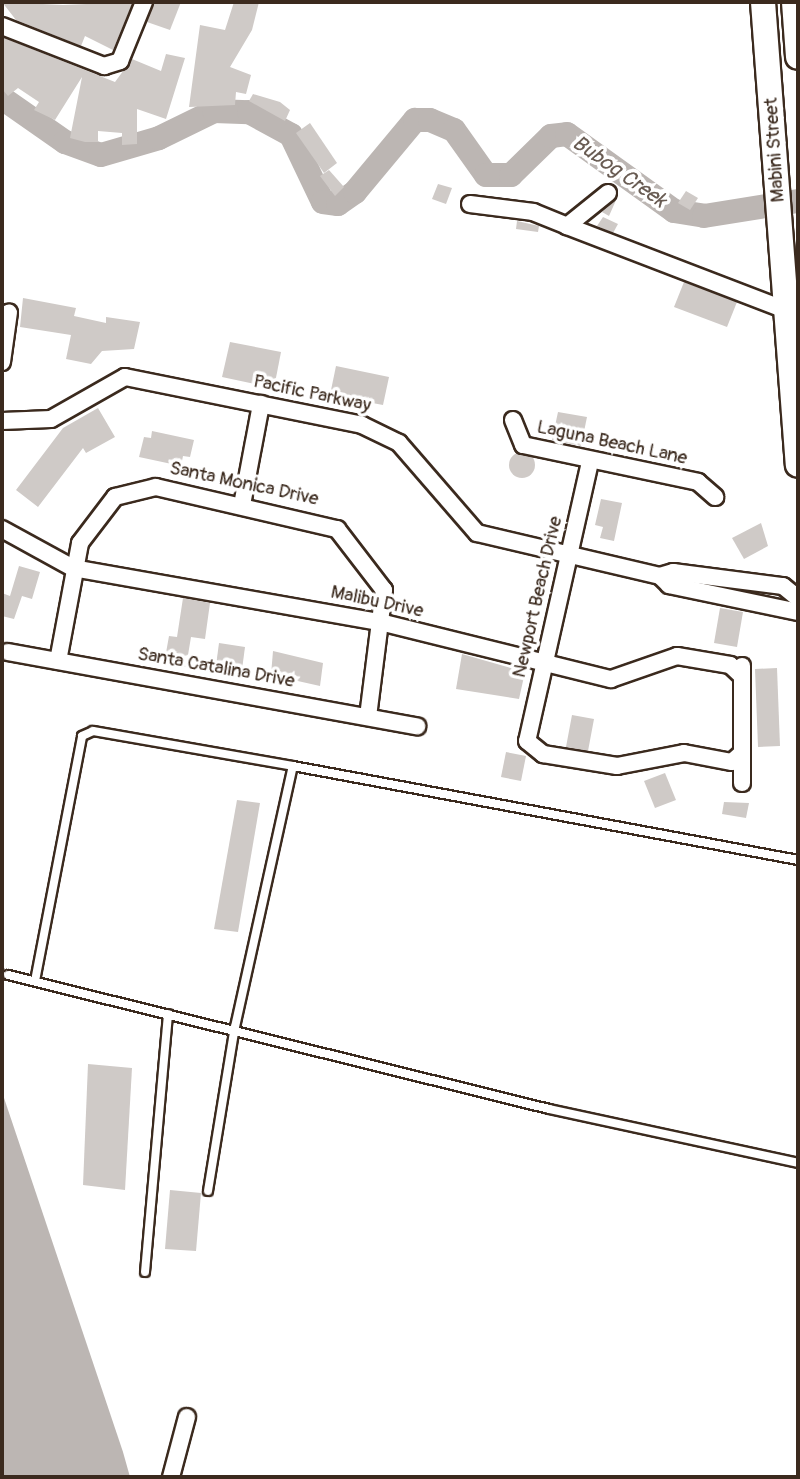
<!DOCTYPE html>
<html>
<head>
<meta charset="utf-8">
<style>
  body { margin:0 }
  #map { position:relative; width:800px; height:1479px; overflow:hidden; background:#fff; font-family:Pangolin,sans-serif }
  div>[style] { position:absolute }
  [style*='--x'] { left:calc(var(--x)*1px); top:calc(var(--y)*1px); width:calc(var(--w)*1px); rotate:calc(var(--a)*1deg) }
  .water>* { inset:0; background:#bcb6b3 }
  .river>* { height:24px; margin:-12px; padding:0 12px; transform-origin:12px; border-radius:12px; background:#bcb6b3 }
  .building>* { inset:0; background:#cfcac7 }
  .round { border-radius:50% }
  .roads { filter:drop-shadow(2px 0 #3b2a1e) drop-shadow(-2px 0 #3b2a1e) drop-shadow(0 2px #3b2a1e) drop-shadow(0 -2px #3b2a1e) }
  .lane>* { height:8px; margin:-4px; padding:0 4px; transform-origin:4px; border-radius:4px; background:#fff }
  .street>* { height:16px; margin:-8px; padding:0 8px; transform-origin:8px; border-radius:8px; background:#fff }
  .primary>* { height:24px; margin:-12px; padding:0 12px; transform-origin:12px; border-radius:12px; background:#fff }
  span { translate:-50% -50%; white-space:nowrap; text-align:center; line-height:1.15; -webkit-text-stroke:7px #fff; paint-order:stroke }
  .street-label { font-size:19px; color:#3b2a1e }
  .water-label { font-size:21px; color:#685b52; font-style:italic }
  .frame { position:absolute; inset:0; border:4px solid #3b2a1e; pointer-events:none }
</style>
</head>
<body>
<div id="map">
  <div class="water">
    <i style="clip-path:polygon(2px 1092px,123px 1452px,130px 1477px,2px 1477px)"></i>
  </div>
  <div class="river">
    <i style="--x:2;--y:98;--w:77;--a:34.9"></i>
    <i style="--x:65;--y:142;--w:38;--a:20"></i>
    <i style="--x:101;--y:155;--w:60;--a:-16.3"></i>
    <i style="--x:159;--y:138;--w:61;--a:-26.1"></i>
    <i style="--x:214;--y:111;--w:35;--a:2"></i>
    <i style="--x:249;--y:112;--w:48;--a:28.7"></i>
    <i style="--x:291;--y:135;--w:74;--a:64.5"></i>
    <i style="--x:323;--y:202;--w:15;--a:8"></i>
    <i style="--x:338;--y:204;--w:21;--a:-35"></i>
    <i style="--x:355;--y:192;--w:94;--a:-50.2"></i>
    <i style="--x:415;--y:120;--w:15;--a:0"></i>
    <i style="--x:430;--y:120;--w:26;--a:23"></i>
    <i style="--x:454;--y:130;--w:55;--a:54.6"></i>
    <i style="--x:486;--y:175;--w:25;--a:0"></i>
    <i style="--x:511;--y:175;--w:56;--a:-44.3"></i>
    <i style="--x:551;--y:136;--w:16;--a:-7"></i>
    <i style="--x:567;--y:134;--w:132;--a:35.7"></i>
    <i style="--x:674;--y:211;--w:30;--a:9"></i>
    <i style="--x:704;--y:216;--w:95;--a:-9.1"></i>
  </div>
  <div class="building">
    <i style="clip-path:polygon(2px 2px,63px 5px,133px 2px,113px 50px,85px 36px,81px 46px,16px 20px)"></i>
    <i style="clip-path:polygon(154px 2px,181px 2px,170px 30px,147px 22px)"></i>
    <i style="clip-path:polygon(234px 2px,259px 2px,252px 30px,230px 67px,251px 75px,246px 94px,236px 92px,235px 105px,189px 107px,200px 25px,225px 30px)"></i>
    <i style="clip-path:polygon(2px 37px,115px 82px,132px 59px,161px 71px,166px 54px,185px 58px,166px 119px,137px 109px,137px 144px,122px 145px,122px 133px,98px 131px,98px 142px,85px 142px,70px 138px,82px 77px,55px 120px,34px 110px,39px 102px,18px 88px,8px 96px,2px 89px)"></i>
    <i style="clip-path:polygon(253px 94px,280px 102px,290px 110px,285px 121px,249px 101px)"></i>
    <i style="clip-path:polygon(310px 123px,337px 163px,324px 173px,296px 133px)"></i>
    <i style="clip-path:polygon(329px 170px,344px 187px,335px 196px,320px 176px)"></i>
    <i style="clip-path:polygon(438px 184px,452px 188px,446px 204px,432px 199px)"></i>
    <i style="clip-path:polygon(686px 191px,698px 198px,690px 210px,678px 203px)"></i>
    <i style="clip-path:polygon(617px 198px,609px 216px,602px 212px,615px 201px)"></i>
    <i style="clip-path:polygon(603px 217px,618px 224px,613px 233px,597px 226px)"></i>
    <i style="clip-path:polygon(517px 221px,539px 226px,538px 232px,516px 229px)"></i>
    <i style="clip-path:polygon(684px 282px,737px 302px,727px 327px,674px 307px)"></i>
    <i style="clip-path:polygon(23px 298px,76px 308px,74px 316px,106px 323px,106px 317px,140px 322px,134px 349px,102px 351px,91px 364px,66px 359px,71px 335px,20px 327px)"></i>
    <i style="clip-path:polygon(230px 342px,281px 352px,274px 388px,222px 377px)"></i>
    <i style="clip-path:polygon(336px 366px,389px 377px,383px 405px,330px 395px)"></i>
    <i style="clip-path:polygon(98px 408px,115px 437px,86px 453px,83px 448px,38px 507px,16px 490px,63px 428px)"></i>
    <i style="clip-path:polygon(558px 412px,587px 417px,581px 446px,552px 440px)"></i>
    <i style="clip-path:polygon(152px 431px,194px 440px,190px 457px,183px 456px,181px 466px,139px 457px,144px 437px,151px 438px)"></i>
    <i class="round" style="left:509px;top:452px;width:26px;height:26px"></i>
    <i style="clip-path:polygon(601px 499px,622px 503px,614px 541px,600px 538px,603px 527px,595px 525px)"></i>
    <i style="clip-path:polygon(761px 523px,768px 546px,744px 559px,732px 538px)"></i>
    <i style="clip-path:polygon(19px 566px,40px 572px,32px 599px,22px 596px,14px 619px,2px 616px,2px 593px,10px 596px)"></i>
    <i style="clip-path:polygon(183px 598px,210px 603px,205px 639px,191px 637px,186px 667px,164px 664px,169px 636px,177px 637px)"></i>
    <i style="clip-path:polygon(720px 608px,743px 612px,737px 647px,714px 643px)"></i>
    <i style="clip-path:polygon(219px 643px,245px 647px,241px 677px,215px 673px)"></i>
    <i style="clip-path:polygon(273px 651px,323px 663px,320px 686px,271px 675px)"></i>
    <i style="clip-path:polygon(462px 654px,525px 672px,519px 699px,456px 689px)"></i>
    <i style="clip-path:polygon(777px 668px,780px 746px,758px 747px,755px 669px)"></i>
    <i style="clip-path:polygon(572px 715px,594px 719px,588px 751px,566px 747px)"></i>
    <i style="clip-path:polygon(506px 752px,526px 756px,521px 781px,501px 777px)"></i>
    <i style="clip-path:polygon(665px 773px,676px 800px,655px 808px,644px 781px)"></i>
    <i style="clip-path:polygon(237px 800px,260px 803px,238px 932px,214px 929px)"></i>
    <i style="clip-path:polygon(724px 802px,749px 803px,746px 818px,722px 814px)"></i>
    <i style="clip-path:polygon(88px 1064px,132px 1068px,125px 1190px,83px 1185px)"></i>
    <i style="clip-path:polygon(170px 1190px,201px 1193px,196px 1251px,165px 1249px)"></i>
  </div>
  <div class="roads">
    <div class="lane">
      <i style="--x:8;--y:975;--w:557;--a:13.91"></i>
      <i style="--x:549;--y:1109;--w:255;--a:12.2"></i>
      <i style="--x:35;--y:981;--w:249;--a:-79.1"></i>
      <i style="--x:82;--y:736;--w:12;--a:-24"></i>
      <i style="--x:93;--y:731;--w:203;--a:9.9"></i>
      <i style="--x:208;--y:1191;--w:166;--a:-80.7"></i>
      <i style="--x:235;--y:1027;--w:267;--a:-77.5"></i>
      <i style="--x:293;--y:766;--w:514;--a:10.54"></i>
      <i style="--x:145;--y:1272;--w:259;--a:-84.9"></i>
    </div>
    <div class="street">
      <i style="--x:2;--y:26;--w:110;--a:21.4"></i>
      <i style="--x:104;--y:66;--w:17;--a:-17"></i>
      <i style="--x:120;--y:61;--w:64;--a:-67.9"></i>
      <i style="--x:608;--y:193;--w:53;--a:141.2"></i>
      <i style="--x:567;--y:226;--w:237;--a:21"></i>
      <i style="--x:470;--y:204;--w:64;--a:7.2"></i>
      <i style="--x:533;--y:212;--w:37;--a:22"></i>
      <i style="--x:2;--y:362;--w:50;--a:-82"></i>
      <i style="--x:513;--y:420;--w:27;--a:68"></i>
      <i style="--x:523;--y:445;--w:179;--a:11.9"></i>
      <i style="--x:698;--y:482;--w:23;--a:41"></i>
      <i style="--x:2;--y:421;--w:49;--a:-2.3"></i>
      <i style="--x:51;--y:419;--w:85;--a:-29.6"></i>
      <i style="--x:125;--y:377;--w:242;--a:11.4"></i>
      <i style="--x:362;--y:425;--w:41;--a:25.9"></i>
      <i style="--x:399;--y:443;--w:119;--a:49.1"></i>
      <i style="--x:477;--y:533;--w:188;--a:13.2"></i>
      <i style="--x:660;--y:576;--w:14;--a:-17"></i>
      <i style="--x:673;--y:572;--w:111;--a:7.3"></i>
      <i style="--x:783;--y:586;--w:19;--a:39"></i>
      <i style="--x:590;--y:462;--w:286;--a:102.7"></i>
      <i style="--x:527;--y:741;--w:21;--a:39"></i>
      <i style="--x:543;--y:754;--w:75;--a:9.2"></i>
      <i style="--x:617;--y:766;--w:68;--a:-11"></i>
      <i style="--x:684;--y:753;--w:49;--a:10.6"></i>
      <i style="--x:732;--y:762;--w:13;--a:-42"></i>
      <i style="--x:242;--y:505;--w:103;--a:-79.3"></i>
      <i style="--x:2;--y:529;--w:81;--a:28.8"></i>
      <i style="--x:73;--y:568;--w:316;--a:10"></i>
      <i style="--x:384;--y:623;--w:234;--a:13.9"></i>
      <i style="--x:611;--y:679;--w:70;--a:-19.2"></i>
      <i style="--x:677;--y:656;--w:54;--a:9.6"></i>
      <i style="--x:730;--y:665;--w:16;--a:43"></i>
      <i style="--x:660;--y:576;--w:13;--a:45"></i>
      <i style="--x:669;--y:585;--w:132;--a:11.8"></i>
      <i style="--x:8;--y:652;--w:416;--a:10.3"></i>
      <i style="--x:58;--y:661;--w:120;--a:-79.4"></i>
      <i style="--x:80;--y:543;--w:58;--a:-52.7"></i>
      <i style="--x:115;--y:497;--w:42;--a:-13.7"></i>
      <i style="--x:156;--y:487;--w:186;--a:13.1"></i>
      <i style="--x:337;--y:529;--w:77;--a:52.4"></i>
      <i style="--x:384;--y:590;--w:128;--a:97.2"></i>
      <i style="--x:742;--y:666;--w:117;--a:90"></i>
      <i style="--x:171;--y:1477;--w:62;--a:-75.1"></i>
    </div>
    <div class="primary">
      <i style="--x:763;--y:2;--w:464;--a:85.7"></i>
      <i style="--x:794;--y:2;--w:55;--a:85.8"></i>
    </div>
  </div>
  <div class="street-label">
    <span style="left:775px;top:150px;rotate:-94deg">Mabini Street</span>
    <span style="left:312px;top:394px;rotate:12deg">Pacific Parkway</span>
    <span style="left:612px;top:443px;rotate:12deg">Laguna Beach Lane</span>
    <span style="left:244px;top:484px;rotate:12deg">Santa Monica Drive</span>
    <span style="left:538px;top:597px;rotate:-77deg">Newport Beach Drive</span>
    <span style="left:377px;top:602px;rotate:12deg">Malibu Drive</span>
    <span style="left:216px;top:668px;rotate:10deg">Santa Catalina Drive</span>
  </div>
  <div class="water-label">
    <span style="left:619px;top:172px;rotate:35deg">Bubog Creek</span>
  </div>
  <div class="frame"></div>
</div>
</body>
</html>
